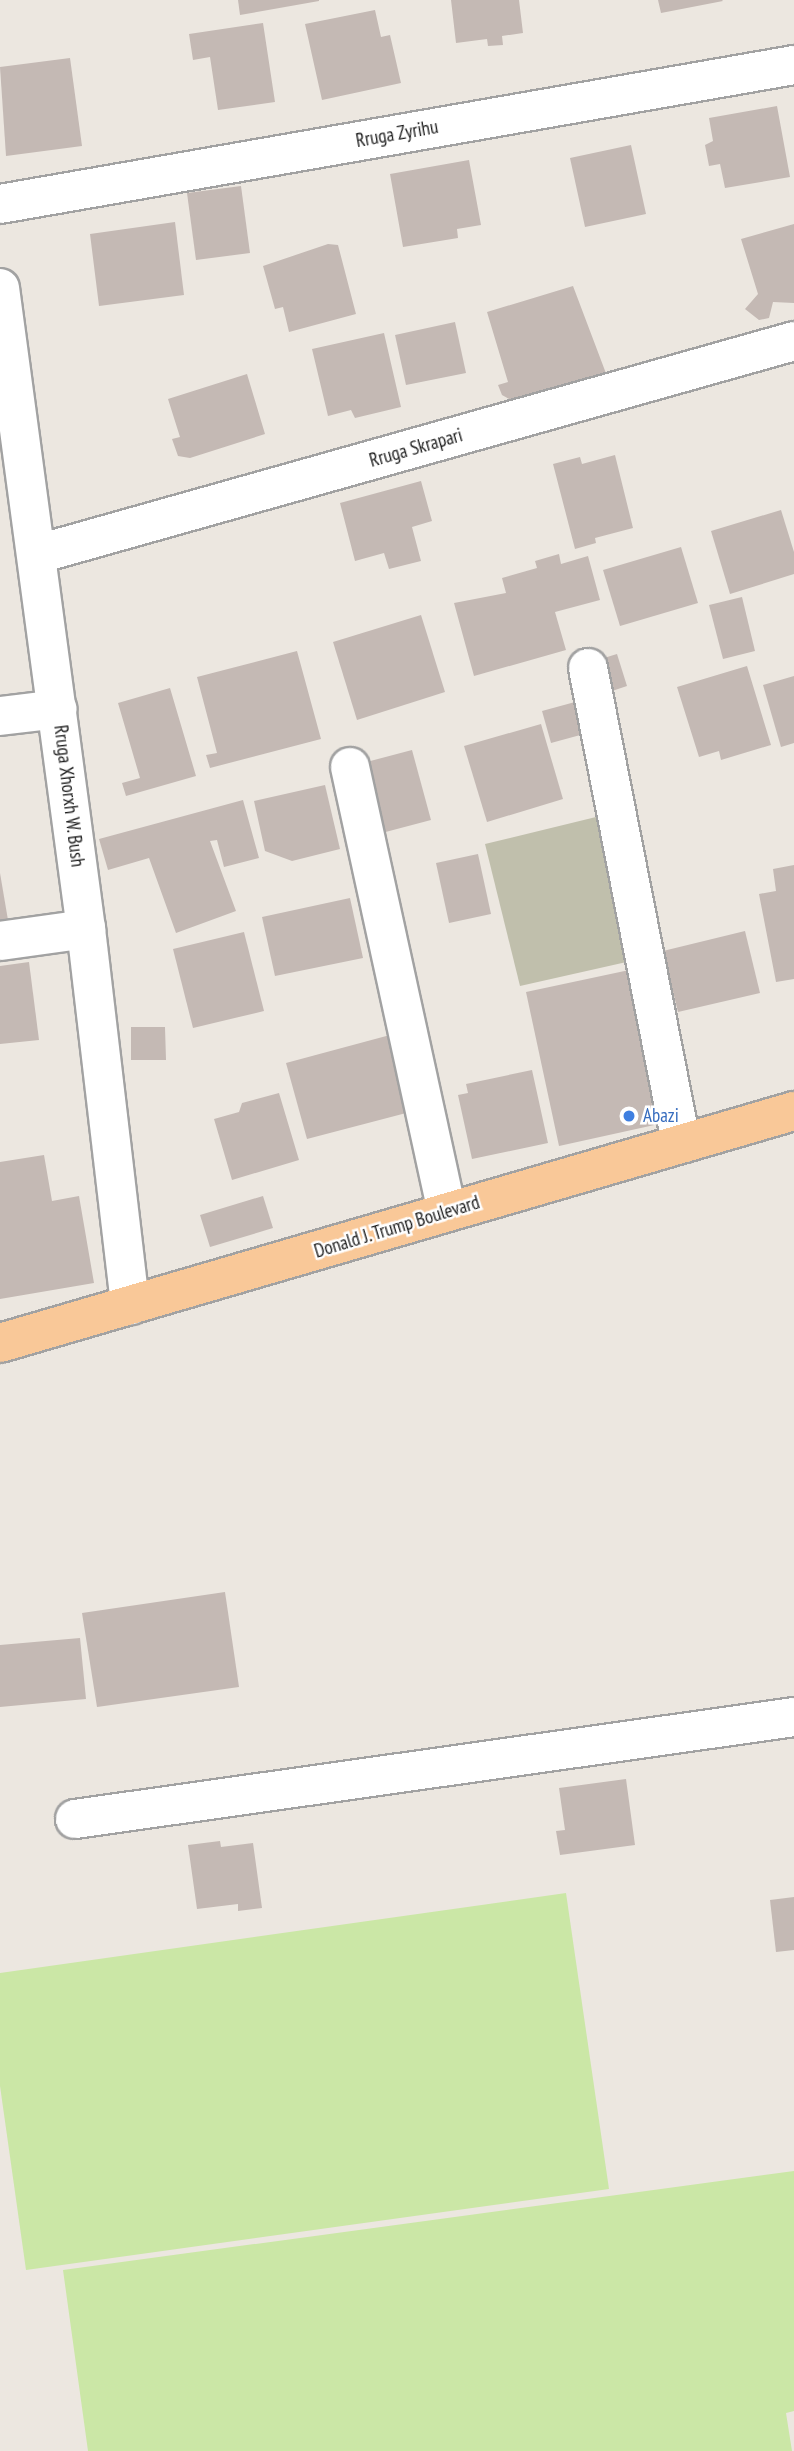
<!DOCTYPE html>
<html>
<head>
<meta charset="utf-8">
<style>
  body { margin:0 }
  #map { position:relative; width:794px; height:2451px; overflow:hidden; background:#ece7e0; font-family:"PT Sans Narrow",sans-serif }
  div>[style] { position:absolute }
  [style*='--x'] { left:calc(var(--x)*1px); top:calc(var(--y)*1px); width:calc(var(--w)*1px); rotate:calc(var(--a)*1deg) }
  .construction>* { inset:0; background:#c0bfac }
  .grass>* { inset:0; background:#cbe7a6 }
  .building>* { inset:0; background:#c4b9b4 }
  .roads { filter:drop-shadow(2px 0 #a2a2a2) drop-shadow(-2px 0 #a2a2a2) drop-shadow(0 2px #a2a2a2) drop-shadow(0 -2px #a2a2a2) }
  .minor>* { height:38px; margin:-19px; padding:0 19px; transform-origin:19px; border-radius:19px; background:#fff }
  .major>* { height:38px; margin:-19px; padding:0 19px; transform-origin:19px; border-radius:19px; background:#f9c898 }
  .dots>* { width:19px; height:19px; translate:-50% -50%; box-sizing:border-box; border:4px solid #fff; border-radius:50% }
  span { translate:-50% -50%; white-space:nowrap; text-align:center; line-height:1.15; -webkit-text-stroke:5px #fff; paint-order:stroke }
  .street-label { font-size:19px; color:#1b1b1b }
  .shop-label { font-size:19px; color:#366cbe }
  .left { translate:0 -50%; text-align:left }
</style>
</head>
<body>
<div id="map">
  <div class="construction">
    <i style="clip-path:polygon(596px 817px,631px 961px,520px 986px,485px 844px)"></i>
  </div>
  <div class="grass">
    <i style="clip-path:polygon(566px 1893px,609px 2189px,26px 2270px,0 2086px,0 1973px)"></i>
    <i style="clip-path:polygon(794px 2171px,794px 2411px,786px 2413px,792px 2451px,88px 2451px,63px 2270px)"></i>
  </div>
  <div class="building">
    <i style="clip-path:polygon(238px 0,319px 0,319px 1px,240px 15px)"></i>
    <i style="clip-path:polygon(451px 0,519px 0,523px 33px,502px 36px,503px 45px,488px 46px,487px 39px,456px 43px)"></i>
    <i style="clip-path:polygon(658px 0,722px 0,723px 1px,661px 13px)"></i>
    <i style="clip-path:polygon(375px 10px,381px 37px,390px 35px,401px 83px,322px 100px,305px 24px)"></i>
    <i style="clip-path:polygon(263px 23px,275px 102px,218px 110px,210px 57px,193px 60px,189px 34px)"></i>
    <i style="clip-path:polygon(70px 58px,82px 146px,6px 156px,0 67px)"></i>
    <i style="clip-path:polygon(777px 106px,790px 177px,725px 188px,720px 164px,709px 166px,705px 145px,713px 141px,709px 118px)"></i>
    <i style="clip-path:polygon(631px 145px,646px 214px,585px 227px,570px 158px)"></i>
    <i style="clip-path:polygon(469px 160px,481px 225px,457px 229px,458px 238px,403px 247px,390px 174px)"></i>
    <i style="clip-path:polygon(241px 186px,250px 253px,196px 260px,187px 193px)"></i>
    <i style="clip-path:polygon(175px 222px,184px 295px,99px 306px,90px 234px)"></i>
    <i style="clip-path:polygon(794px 224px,794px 303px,773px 302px,769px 318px,759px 320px,745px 309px,758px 294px,741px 239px)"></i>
    <i style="clip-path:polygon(328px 244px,338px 245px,356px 314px,289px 332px,283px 307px,275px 309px,263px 266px)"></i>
    <i style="clip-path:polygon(573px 286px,607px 376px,535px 398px,534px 393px,511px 400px,502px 395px,498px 385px,508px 382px,487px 312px)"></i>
    <i style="clip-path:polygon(455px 322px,466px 373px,406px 385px,395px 335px)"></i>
    <i style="clip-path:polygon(384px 333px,401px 407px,355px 418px,351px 410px,328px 416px,312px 349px)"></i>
    <i style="clip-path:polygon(247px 374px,265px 434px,190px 458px,178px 456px,172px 439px,180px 437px,168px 399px)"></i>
    <i style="clip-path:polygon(615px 455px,633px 528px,595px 538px,596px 543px,575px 549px,553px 464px,580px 457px,582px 464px)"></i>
    <i style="clip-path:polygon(421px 481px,432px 521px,412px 527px,421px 561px,389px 569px,384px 553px,355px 561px,340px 503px)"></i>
    <i style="clip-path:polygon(781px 510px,794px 552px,794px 574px,730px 594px,711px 531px)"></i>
    <i style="clip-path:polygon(681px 547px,698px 603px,620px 626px,603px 570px)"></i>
    <i style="clip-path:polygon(559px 554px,561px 564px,588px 556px,600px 600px,555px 612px,566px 650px,474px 676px,454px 603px,506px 593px,502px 578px,537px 568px,535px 561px)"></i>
    <i style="clip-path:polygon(742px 597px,755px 651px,723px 659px,709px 605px)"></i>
    <i style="clip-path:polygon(421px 615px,445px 692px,357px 720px,333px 642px)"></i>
    <i style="clip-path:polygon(297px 651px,321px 739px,210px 768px,206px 755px,217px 753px,197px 677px)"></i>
    <i style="clip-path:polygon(617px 654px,627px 686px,603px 694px,594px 661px)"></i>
    <i style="clip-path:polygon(747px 666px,771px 745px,721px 760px,719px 751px,699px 757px,677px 687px)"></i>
    <i style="clip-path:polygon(794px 676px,794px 743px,781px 747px,763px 685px)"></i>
    <i style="clip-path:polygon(170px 688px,196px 776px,126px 796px,122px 783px,140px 778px,118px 703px)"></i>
    <i style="clip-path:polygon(575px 702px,584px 734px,551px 743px,542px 711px)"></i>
    <i style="clip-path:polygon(541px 724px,563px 799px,487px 822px,464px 746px)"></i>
    <i style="clip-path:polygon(412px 750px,431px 820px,378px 834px,359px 764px)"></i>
    <i style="clip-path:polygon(325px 785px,340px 849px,292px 861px,265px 851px,254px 801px)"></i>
    <i style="clip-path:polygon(243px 800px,259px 858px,224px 867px,217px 840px,210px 841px,236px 911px,176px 933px,149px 858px,108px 870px,99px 839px)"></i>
    <i style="clip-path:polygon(478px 854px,491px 914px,449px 923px,436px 863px)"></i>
    <i style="clip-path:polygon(794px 865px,794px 979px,776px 982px,759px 894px,776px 891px,773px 869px)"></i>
    <i style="clip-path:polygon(0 873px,9px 926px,0 927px)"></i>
    <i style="clip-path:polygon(350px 898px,363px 958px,275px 976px,262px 917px)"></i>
    <i style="clip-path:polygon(745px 931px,760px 993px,678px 1012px,663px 951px)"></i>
    <i style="clip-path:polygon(244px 932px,264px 1011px,193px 1028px,173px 949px)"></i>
    <i style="clip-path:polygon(29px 962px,39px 1040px,0 1044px,0 966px)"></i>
    <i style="clip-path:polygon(634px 969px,668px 1122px,559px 1146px,526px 992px)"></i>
    <i style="clip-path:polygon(131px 1027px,165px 1027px,166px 1060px,131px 1060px)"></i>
    <i style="clip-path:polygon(390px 1035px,410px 1112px,307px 1139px,286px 1063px)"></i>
    <i style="clip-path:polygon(532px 1070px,548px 1143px,472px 1159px,458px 1095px,468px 1093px,466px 1084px)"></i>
    <i style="clip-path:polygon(279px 1093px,299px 1160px,232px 1180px,214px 1119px,239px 1112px,242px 1103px)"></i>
    <i style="clip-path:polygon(44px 1155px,52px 1201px,79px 1196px,94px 1283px,0 1299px,0 1162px)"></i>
    <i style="clip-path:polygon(263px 1196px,273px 1228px,210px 1247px,200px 1215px)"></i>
    <i style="clip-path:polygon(225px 1592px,239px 1687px,97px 1707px,82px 1613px)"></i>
    <i style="clip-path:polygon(80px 1638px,86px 1699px,0 1707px,0 1645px)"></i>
    <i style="clip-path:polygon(626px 1779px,635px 1845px,560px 1855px,556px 1831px,565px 1830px,559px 1788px)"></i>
    <i style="clip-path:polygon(220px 1841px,221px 1847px,253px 1843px,262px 1908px,238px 1911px,238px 1904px,197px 1909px,188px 1845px)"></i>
    <i style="clip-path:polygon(794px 1897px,794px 1950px,776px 1952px,770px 1900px)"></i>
  </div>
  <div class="roads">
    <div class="minor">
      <i style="--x:0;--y:204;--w:806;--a:-9.93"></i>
      <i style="--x:0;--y:288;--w:647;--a:82.36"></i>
      <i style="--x:86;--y:929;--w:379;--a:83.3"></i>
      <i style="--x:38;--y:554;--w:785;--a:-15.73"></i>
      <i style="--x:588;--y:668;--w:485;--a:78.9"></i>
      <i style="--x:0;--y:716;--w:58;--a:-6.9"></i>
      <i style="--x:350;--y:767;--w:455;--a:77.7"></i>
      <i style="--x:0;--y:941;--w:87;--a:-7.9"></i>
      <i style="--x:75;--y:1819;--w:726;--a:-8.07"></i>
    </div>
    <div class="major">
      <i style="--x:0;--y:1343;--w:827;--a:-16.29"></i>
    </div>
  </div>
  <div class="dots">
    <i style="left:629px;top:1116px;background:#3f7fe0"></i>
  </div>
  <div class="street-label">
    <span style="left:397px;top:134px;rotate:-10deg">Rruga Zyrihu</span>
    <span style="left:416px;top:448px;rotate:-16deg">Rruga Skrapari</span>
    <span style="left:69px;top:796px;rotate:83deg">Rruga Xhorxh W. Bush</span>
    <span style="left:397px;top:1227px;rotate:-17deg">Donald J. Trump Boulevard</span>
  </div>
  <div class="shop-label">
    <span class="left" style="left:643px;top:1116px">Abazi</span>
  </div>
</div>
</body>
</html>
